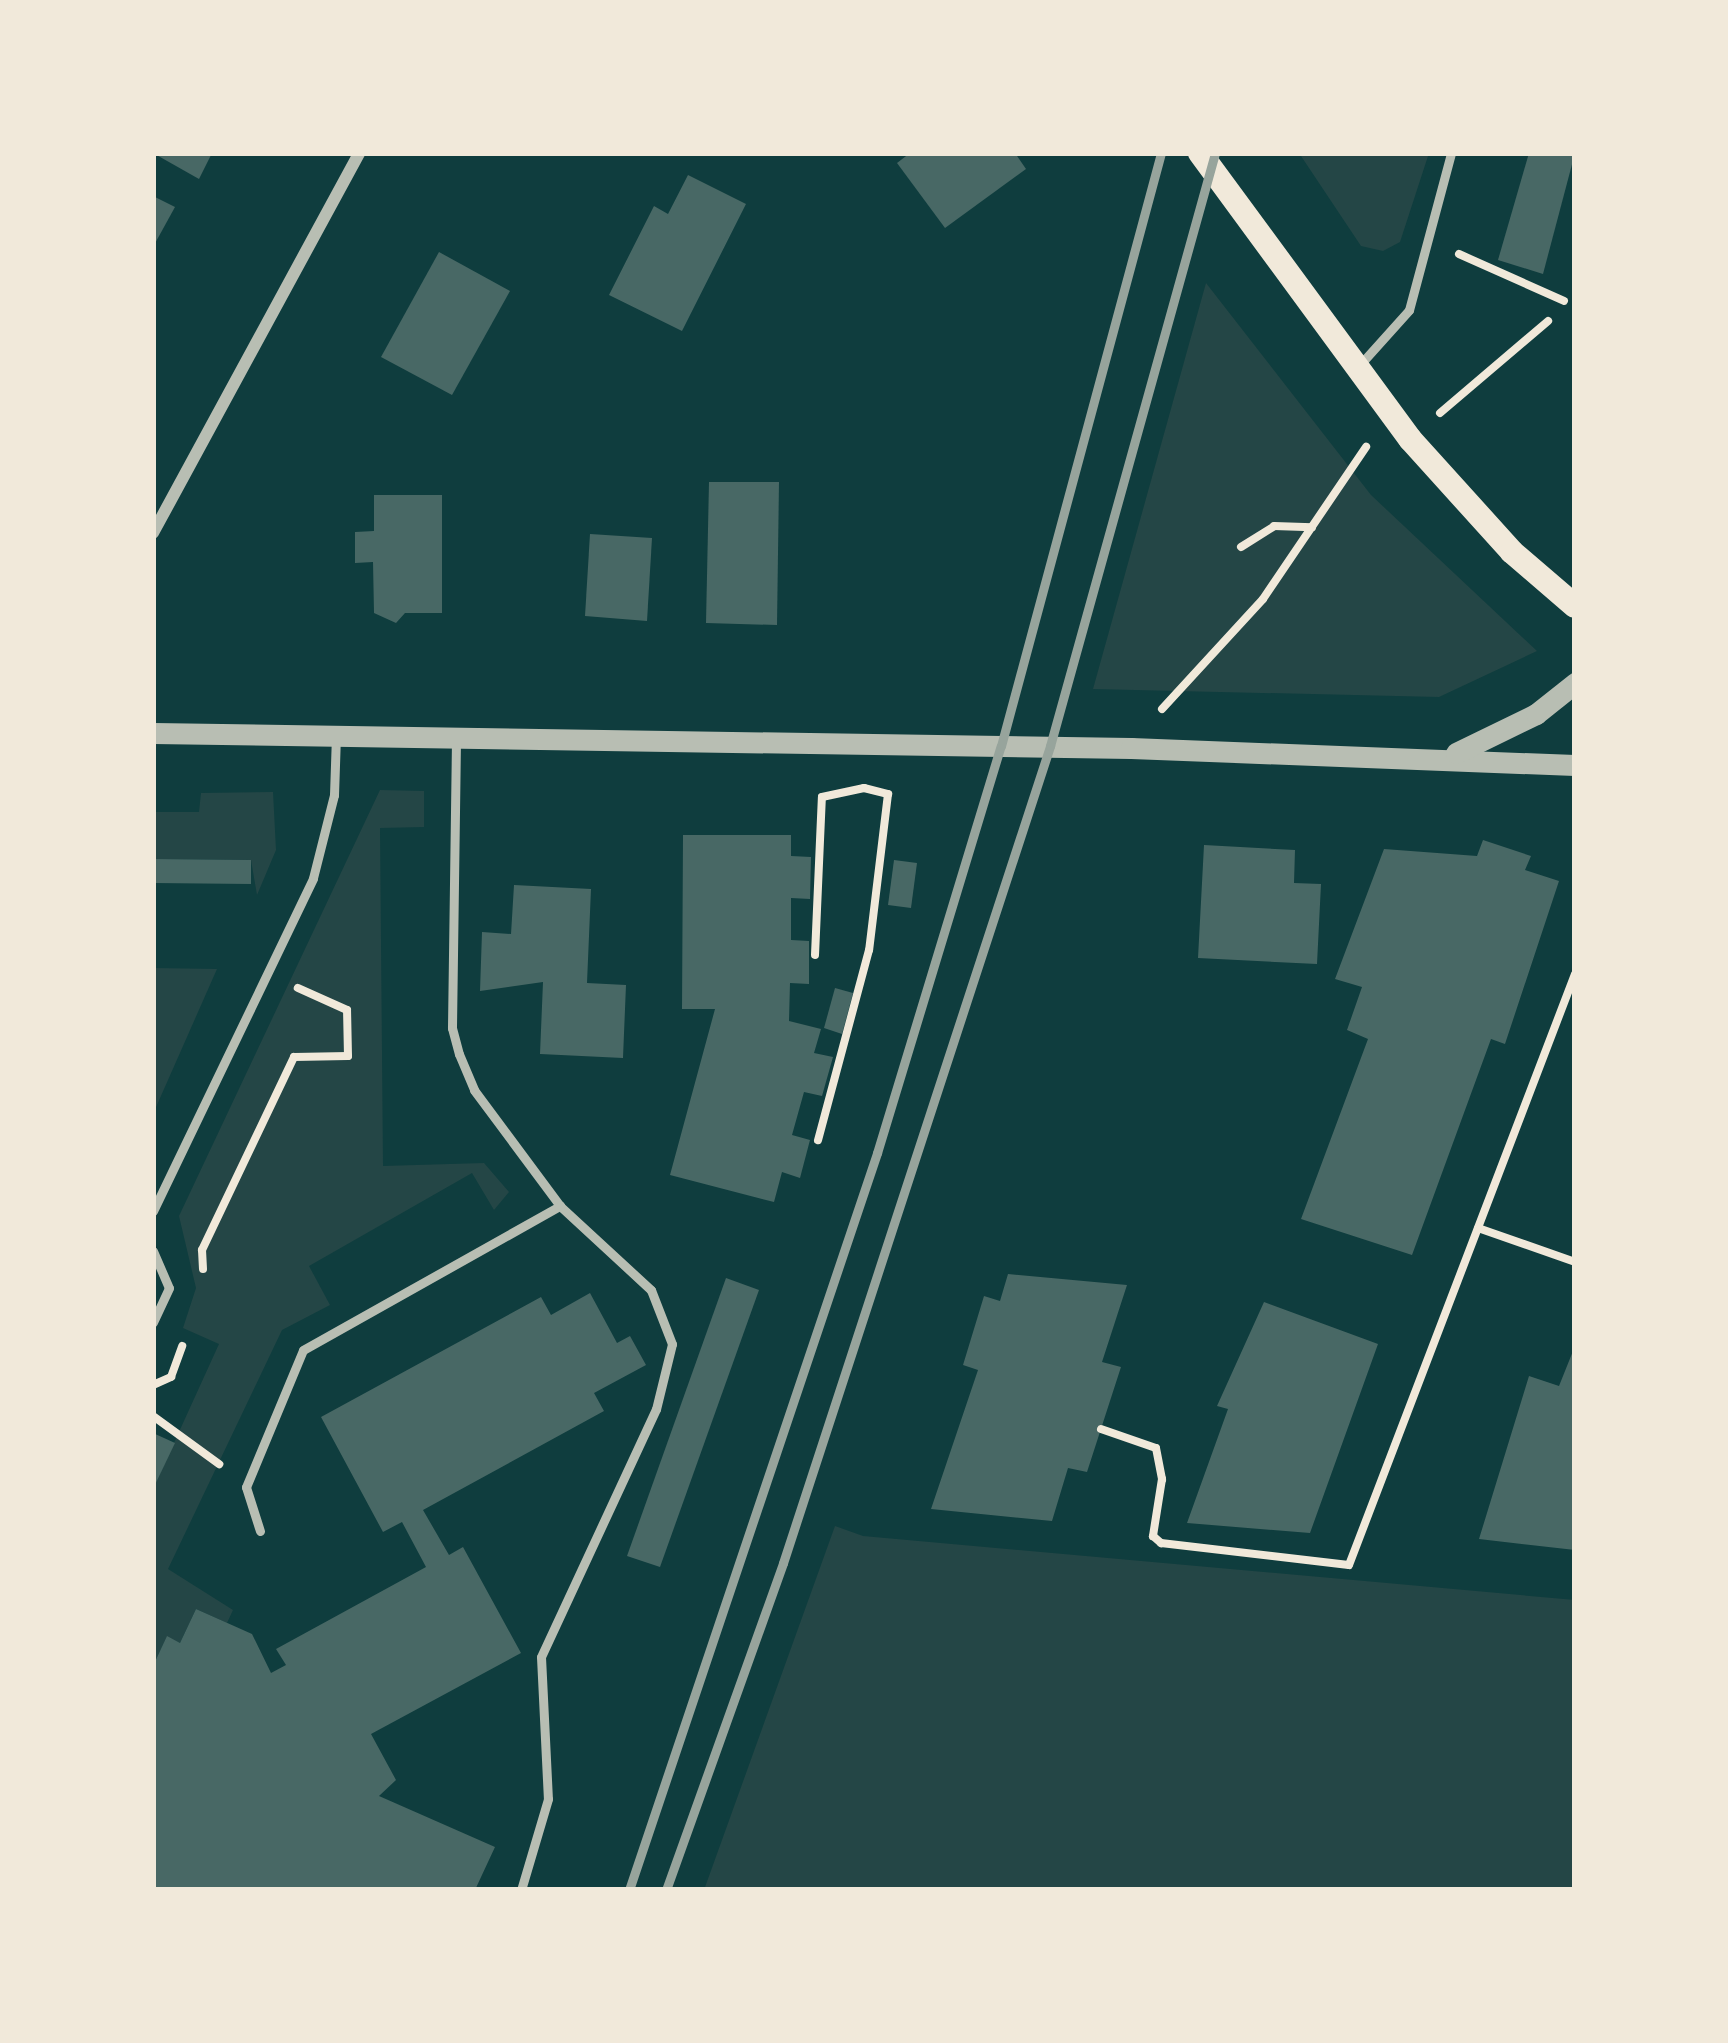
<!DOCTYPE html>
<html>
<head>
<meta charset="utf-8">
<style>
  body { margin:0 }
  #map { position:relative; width:1728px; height:2043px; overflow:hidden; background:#0f3d3e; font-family:"Roboto Condensed",sans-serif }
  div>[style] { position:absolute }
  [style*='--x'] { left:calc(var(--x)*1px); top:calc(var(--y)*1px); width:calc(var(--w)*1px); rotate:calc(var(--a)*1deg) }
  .green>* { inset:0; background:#244646 }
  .building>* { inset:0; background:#486865 }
  .path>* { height:8px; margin:-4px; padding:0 4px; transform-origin:4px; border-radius:4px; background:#f1e9da }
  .service>* { height:9px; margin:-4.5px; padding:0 4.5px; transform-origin:4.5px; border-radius:4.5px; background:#b8beb3 }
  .minor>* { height:12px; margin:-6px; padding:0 6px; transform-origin:6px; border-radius:6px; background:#b8beb3 }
  .tertiary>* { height:21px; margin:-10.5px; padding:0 10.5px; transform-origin:10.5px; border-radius:10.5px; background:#b8beb3 }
  .secondary>* { height:24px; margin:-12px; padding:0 12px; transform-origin:12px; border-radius:12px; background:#f1e9da }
  .rail>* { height:9px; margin:-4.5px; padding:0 4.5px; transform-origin:4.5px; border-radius:4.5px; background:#97a49c }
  span { translate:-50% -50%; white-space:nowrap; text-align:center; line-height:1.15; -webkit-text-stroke:9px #f1e9da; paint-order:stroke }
  .frame { position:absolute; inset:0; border:156px solid #f1e9da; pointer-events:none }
</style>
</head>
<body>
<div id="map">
  <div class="green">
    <i style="clip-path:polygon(1299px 153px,1429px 153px,1400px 242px,1383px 251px,1361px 246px)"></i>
    <i style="clip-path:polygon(1206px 283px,1371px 495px,1537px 651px,1439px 697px,1093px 689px)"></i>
    <i style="clip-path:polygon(380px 790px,424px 791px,424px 827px,380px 828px,383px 1166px,484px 1163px,509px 1192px,494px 1210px,472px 1173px,309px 1266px,330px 1305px,282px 1330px,168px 1569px,233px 1610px,227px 1623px,196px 1609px,180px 1643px,167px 1637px,153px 1666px,153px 1489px,219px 1344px,183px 1328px,196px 1288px,179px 1216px)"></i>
    <i style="clip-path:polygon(273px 792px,276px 850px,257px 895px,251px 860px,153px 859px,153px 812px,199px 812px,201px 793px)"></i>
    <i style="clip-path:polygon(153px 968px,217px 969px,153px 1114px)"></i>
    <i style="clip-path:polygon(835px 1526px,863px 1536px,1575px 1600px,1575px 1890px,704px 1890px)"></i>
  </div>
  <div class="building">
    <i style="clip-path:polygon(153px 153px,212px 153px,199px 179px)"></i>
    <i style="clip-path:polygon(910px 153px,1015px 153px,1026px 169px,945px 228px,897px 163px)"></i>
    <i style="clip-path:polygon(1529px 153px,1575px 153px,1543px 274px,1498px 260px)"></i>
    <i style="clip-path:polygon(688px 175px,746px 204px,682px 331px,609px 295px,654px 206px,668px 214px)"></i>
    <i style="clip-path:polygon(153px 196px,175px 207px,153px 247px)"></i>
    <i style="clip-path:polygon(439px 252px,510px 291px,452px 395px,381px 357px)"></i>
    <i style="clip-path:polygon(709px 482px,779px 482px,777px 625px,706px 623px)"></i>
    <i style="clip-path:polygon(374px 495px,442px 495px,442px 613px,405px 613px,396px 623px,374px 613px,373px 562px,355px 563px,355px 532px,374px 531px)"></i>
    <i style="clip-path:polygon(590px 534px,652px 538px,647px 621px,585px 616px)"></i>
    <i style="clip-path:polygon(683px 835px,791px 835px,791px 856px,811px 857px,810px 899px,791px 898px,791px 940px,809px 941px,809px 984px,790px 983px,789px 1021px,821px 1029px,814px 1053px,833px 1057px,822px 1096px,804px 1092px,792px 1135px,810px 1140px,800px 1178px,782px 1172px,774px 1202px,670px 1175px,715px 1009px,682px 1009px)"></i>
    <i style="clip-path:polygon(1483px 840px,1531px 856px,1525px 870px,1559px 881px,1505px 1044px,1491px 1039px,1412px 1255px,1301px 1219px,1368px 1039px,1347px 1030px,1362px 987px,1335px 979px,1384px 849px,1477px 856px)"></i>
    <i style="clip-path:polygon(1204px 845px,1295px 850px,1294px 883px,1321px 884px,1317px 964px,1198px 958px)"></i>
    <i style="clip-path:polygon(153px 859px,251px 860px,251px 884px,153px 883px)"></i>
    <i style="clip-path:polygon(894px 860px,917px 863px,911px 908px,888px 905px)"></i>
    <i style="clip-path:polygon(514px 885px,591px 889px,587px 983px,626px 985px,623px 1058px,540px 1054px,543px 982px,480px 991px,482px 932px,511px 934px)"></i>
    <i style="clip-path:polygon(835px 988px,853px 993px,842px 1034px,824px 1028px)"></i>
    <i style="clip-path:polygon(1008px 1274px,1127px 1285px,1102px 1362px,1121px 1367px,1087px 1472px,1068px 1468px,1052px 1521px,931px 1509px,978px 1370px,963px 1365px,984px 1296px,1000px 1301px)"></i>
    <i style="clip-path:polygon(726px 1278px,759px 1290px,660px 1567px,627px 1556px)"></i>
    <i style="clip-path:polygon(590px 1293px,617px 1343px,630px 1336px,646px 1365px,594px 1393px,604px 1411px,423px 1510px,449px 1555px,463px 1547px,521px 1653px,371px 1734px,396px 1780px,379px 1796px,495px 1847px,475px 1890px,153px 1890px,153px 1666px,167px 1636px,180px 1643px,196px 1609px,252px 1634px,271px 1673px,286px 1665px,276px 1649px,426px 1567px,402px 1522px,383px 1532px,321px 1417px,541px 1297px,551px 1315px)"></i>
    <i style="clip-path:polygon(1264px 1302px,1378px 1344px,1310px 1533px,1187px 1523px,1228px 1409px,1217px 1406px)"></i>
    <i style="clip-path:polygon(1575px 1346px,1575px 1550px,1479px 1539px,1529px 1376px,1559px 1386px)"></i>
    <i style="clip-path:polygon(153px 1433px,175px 1443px,153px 1489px)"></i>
  </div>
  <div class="path">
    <i style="--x:1459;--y:254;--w:115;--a:24.1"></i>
    <i style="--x:1440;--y:413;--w:142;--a:-40.4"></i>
    <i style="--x:1241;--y:547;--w:39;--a:-32"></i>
    <i style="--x:1274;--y:526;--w:38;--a:2"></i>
    <i style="--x:1162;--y:709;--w:149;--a:-47.4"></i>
    <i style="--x:1263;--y:599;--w:184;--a:-55.9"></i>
    <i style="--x:815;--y:955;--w:158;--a:-87.5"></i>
    <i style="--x:822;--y:797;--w:43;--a:-12.1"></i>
    <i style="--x:864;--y:788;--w:25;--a:14"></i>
    <i style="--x:888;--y:794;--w:157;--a:96.9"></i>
    <i style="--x:869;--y:950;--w:197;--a:105"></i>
    <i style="--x:1478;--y:1228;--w:103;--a:19.3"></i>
    <i style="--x:203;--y:1269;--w:19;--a:-93"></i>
    <i style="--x:202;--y:1250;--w:214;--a:-64.5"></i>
    <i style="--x:294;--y:1057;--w:54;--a:-1.1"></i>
    <i style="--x:348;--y:1056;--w:46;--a:-91.2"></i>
    <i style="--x:347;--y:1010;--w:54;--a:-155.8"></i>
    <i style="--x:153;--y:1385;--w:20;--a:-24"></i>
    <i style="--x:171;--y:1377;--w:33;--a:-70"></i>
    <i style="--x:153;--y:1416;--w:82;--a:36"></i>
    <i style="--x:1101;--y:1429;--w:58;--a:19.1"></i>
    <i style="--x:1156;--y:1448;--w:32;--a:79"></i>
    <i style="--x:1162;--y:1479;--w:58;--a:99"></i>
    <i style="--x:1153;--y:1536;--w:11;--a:41"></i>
    <i style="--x:1161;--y:1543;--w:189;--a:6.7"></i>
    <i style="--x:1349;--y:1565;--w:633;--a:-69.07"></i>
  </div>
  <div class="service">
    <i style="--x:1357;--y:368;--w:78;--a:-48.1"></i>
    <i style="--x:1409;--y:310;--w:163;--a:-75"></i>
    <i style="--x:456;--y:740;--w:288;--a:90.8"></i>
    <i style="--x:452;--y:1028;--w:27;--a:75"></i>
    <i style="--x:459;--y:1054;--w:39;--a:67"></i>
    <i style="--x:474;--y:1090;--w:144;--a:53.4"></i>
    <i style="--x:560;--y:1206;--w:124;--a:42.7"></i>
    <i style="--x:651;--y:1290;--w:58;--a:68.7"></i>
    <i style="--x:672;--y:1344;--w:67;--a:103.8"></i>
    <i style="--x:656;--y:1409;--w:273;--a:114.9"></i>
    <i style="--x:541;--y:1657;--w:142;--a:87.2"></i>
    <i style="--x:548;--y:1799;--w:95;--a:106.5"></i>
    <i style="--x:153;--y:1211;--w:369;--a:-64.3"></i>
    <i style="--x:313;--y:878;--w:86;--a:-75.8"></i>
    <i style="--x:334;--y:795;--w:60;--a:-88.1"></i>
    <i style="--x:153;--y:1251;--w:40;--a:66.6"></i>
    <i style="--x:169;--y:1288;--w:38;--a:115"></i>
    <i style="--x:260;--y:1531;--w:46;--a:-107.7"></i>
    <i style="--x:246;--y:1487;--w:148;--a:-67.4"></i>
    <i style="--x:303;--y:1350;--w:295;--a:-29.3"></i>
  </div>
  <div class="minor">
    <i style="--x:153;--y:533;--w:432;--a:-61.5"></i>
  </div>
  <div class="tertiary">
    <i style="--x:153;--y:733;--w:978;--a:0.88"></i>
    <i style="--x:1131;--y:748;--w:444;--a:2.2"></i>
    <i style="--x:1456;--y:753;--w:89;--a:-26"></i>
    <i style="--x:1536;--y:714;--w:50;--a:-38.5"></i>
  </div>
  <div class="secondary">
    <i style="--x:1200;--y:153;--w:355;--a:53.7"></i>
    <i style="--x:1410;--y:439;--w:152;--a:47.9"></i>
    <i style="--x:1512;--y:552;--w:83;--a:40.6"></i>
  </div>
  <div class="rail">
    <i style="--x:629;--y:1890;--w:778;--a:-71.4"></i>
    <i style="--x:877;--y:1153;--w:425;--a:-73.1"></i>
    <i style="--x:1001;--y:746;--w:614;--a:-74.9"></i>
    <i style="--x:666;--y:1890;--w:347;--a:-70.3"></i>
    <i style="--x:783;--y:1563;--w:860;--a:-71.9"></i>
    <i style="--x:1050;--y:746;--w:616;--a:-74.45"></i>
  </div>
  <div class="frame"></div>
</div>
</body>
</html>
